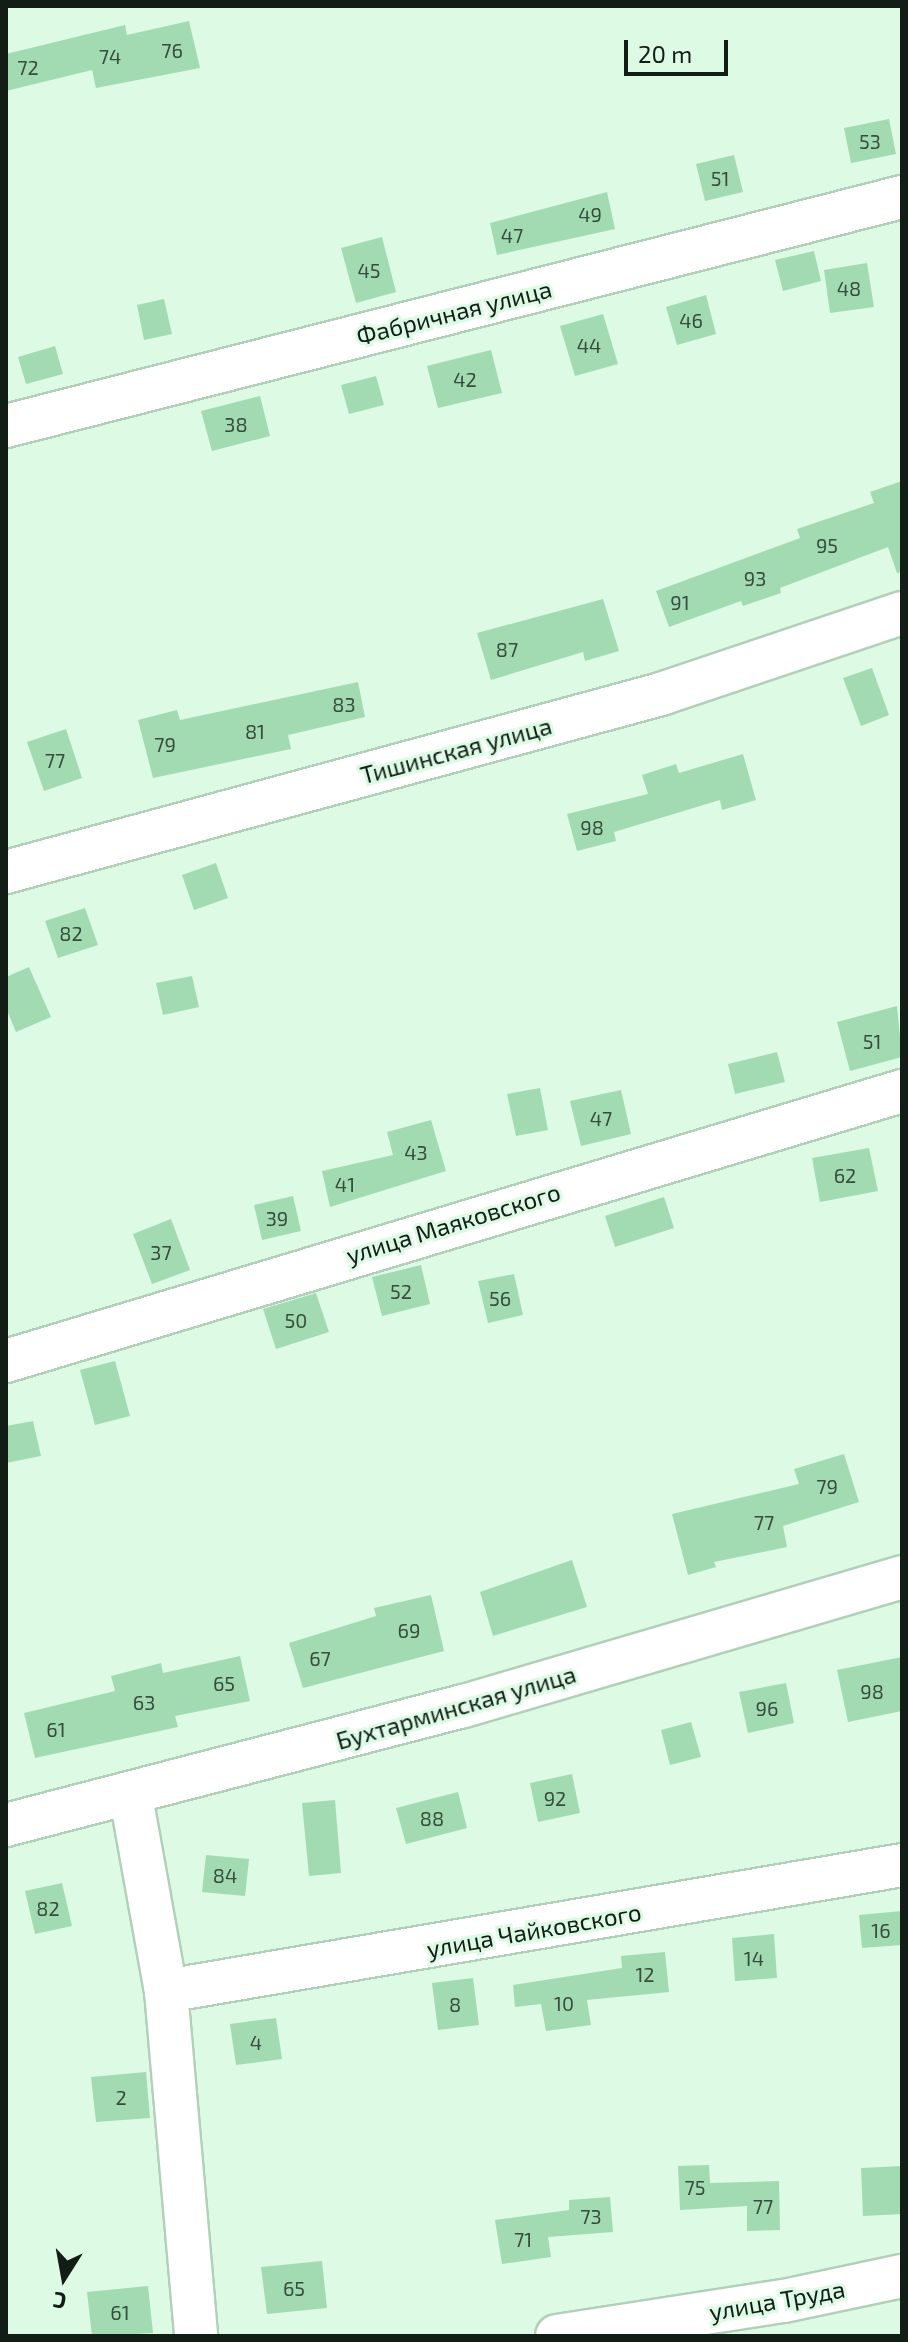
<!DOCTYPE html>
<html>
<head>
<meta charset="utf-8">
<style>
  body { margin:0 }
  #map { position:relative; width:908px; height:2342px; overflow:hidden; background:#dcfae4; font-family:"Exo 2",sans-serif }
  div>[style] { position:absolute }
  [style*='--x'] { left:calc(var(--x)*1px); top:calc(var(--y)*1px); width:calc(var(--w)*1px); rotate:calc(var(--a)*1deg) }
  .building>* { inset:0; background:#a2dbb2 }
  .roads { filter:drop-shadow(2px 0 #b2cfb9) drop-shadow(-2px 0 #b2cfb9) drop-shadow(0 2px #b2cfb9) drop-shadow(0 -2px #b2cfb9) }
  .street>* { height:42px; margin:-21px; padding:0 21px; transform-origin:21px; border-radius:21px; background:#fff }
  span { translate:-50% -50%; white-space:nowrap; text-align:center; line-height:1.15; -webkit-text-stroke:6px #dcfae4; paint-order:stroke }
  .number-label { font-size:20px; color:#364c3c }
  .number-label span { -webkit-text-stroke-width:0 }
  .street-label { font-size:24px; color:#121d15 }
  .frame { position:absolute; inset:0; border:8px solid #121d15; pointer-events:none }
  .north { position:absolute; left:24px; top:2238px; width:80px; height:80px; -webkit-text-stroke:6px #dcfae4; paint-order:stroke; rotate:191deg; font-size:22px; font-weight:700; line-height:32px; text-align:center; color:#121d15 }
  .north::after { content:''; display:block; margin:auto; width:28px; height:36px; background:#121d15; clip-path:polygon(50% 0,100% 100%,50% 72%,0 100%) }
  .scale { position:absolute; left:624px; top:40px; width:104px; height:36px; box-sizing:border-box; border:4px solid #121d15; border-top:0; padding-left:10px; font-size:24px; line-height:28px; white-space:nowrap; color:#121d15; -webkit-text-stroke:6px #dcfae4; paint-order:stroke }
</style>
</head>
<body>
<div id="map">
  <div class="building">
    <i style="clip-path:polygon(189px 21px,200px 68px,96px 88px,92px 70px,6px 91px,6px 54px,125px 25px,127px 35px)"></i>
    <i style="clip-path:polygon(889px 119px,896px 154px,851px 163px,844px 128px)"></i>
    <i style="clip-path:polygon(734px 155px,743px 192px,705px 201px,696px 164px)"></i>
    <i style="clip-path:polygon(607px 192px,615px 229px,497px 255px,490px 223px)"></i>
    <i style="clip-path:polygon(382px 237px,396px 292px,356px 303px,341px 248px)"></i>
    <i style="clip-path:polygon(814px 251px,821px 281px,783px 291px,775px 260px)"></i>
    <i style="clip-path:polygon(867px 263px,874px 307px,830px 313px,824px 270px)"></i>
    <i style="clip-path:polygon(706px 295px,716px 334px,677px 345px,666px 307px)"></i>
    <i style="clip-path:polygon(164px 299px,172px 334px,144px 340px,137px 305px)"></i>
    <i style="clip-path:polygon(603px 314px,618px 364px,575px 376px,560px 326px)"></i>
    <i style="clip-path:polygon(55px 346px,63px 374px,26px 384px,18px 357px)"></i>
    <i style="clip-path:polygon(491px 350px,502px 393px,438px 408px,427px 366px)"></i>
    <i style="clip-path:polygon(376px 376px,384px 405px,349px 414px,341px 385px)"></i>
    <i style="clip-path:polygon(260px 396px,270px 436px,212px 451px,201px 411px)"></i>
    <i style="clip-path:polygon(902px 481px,902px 572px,897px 573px,888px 547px,780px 588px,781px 593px,743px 606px,741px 601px,669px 627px,656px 591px,800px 538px,797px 529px,874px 503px,870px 492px)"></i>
    <i style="clip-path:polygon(603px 599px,619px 651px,585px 661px,583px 652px,491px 680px,477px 633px)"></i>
    <i style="clip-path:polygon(872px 668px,889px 715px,861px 726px,843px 678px)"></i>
    <i style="clip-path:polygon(358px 682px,365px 717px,288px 735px,291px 749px,153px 778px,138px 720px,177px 710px,180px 720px)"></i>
    <i style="clip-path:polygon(66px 729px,82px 778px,44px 791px,27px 742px)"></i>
    <i style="clip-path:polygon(743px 754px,756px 800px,722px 810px,720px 800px,614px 832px,616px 841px,577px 851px,567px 814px,648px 794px,642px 775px,676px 764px,679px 773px)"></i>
    <i style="clip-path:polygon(216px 863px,228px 898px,194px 910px,182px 875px)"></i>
    <i style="clip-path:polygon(85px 908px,98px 945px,58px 958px,45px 921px)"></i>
    <i style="clip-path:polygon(29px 967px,51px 1017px,16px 1032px,6px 1008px,6px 977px)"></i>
    <i style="clip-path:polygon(192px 976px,199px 1007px,163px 1015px,156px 983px)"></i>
    <i style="clip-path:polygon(897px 1006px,902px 1057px,850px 1071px,837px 1022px)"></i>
    <i style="clip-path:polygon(777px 1052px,785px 1082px,735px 1094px,728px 1064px)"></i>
    <i style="clip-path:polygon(540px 1088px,548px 1130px,516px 1136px,507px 1094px)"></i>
    <i style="clip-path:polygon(621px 1090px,631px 1134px,581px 1146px,570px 1101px)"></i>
    <i style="clip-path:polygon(431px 1120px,446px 1171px,330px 1207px,322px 1171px,393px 1155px,387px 1132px)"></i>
    <i style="clip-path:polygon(869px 1148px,878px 1191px,820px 1202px,812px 1158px)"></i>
    <i style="clip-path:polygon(293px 1196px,301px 1231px,262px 1240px,254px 1205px)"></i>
    <i style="clip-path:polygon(664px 1197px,674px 1228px,615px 1247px,605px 1216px)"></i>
    <i style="clip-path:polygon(171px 1219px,190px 1270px,152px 1284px,133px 1234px)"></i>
    <i style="clip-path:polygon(421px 1265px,430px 1304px,382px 1316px,372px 1277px)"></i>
    <i style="clip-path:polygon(514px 1274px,523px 1315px,488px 1323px,478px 1281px)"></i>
    <i style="clip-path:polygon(316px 1293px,329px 1332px,276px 1349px,263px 1309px)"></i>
    <i style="clip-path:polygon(115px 1361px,130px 1416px,95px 1425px,80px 1370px)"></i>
    <i style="clip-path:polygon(33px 1421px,41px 1456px,6px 1463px,6px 1426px)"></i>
    <i style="clip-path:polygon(844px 1454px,859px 1502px,783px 1526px,787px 1547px,714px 1562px,716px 1567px,688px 1575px,672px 1514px,799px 1484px,794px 1469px)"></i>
    <i style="clip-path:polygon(572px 1560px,587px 1607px,493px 1636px,480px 1592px)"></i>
    <i style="clip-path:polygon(431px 1595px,444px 1651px,303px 1688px,289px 1643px,376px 1616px,374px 1608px)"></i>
    <i style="clip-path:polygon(240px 1656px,250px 1701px,175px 1716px,178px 1727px,35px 1758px,24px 1713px,115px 1691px,111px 1676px,161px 1663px,163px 1673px)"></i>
    <i style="clip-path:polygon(902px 1657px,902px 1711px,848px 1722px,837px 1670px)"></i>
    <i style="clip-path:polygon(786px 1683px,794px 1723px,748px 1733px,739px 1692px)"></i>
    <i style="clip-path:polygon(691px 1722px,701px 1757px,670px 1765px,661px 1730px)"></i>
    <i style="clip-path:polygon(572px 1774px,580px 1813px,538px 1822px,530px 1783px)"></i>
    <i style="clip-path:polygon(458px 1792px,467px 1828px,406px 1844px,396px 1808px)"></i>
    <i style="clip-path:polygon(335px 1800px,341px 1873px,309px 1876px,302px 1803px)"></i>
    <i style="clip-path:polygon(206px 1855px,249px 1859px,245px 1896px,202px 1892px)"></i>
    <i style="clip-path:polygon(62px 1883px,72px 1926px,35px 1934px,25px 1891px)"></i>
    <i style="clip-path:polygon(902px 1911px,902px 1945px,862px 1948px,859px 1915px)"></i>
    <i style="clip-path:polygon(774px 1934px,777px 1978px,735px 1981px,732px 1938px)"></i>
    <i style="clip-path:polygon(665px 1952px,669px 1992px,587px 2000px,591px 2025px,546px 2031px,541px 2004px,515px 2007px,513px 1985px,622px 1968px,621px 1956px)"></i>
    <i style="clip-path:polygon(473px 1978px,479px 2025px,438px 2030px,432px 1983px)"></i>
    <i style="clip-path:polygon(276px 2018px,282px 2059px,236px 2065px,230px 2024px)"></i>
    <i style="clip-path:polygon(146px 2072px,150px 2118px,96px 2122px,91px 2077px)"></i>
    <i style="clip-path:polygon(709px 2165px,710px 2183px,779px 2181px,780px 2230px,747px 2231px,747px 2206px,680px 2210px,678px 2166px)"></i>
    <i style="clip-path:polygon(902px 2166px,902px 2214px,863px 2216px,861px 2168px)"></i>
    <i style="clip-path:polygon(610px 2197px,613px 2232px,548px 2237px,551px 2257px,502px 2264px,495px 2220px,569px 2210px,569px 2200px)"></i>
    <i style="clip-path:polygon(322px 2261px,327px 2308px,267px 2314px,261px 2267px)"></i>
    <i style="clip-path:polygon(148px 2286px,153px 2333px,92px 2336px,87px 2292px)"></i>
  </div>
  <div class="roads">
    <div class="street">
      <i style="--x:6;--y:426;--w:925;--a:-14.34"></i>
      <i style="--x:6;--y:872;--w:679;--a:-15.2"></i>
      <i style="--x:661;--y:694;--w:254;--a:-18.6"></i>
      <i style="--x:6;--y:1361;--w:936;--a:-16.77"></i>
      <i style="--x:131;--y:1797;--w:197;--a:79.8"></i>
      <i style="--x:166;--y:1991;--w:346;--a:85"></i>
      <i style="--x:6;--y:1825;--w:473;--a:-14.6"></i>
      <i style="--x:464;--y:1706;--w:457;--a:-16.4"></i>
      <i style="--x:166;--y:1991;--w:747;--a:-9.71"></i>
      <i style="--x:557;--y:2336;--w:230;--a:-8.8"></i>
      <i style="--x:784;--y:2301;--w:121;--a:-12"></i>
    </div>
  </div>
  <div class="number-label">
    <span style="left:172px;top:50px">76</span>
    <span style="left:110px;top:56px">74</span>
    <span style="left:28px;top:67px">72</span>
    <span style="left:870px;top:141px">53</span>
    <span style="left:720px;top:178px">51</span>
    <span style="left:590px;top:214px">49</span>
    <span style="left:512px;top:235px">47</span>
    <span style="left:369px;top:270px">45</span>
    <span style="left:849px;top:288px">48</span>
    <span style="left:691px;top:320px">46</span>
    <span style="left:589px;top:345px">44</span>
    <span style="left:465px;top:379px">42</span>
    <span style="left:236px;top:424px">38</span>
    <span style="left:827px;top:545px">95</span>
    <span style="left:755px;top:578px">93</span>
    <span style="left:680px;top:602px">91</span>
    <span style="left:507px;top:649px">87</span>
    <span style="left:344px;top:704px">83</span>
    <span style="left:255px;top:731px">81</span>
    <span style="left:165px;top:744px">79</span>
    <span style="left:55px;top:760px">77</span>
    <span style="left:592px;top:827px">98</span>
    <span style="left:71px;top:933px">82</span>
    <span style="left:872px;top:1041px">51</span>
    <span style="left:601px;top:1118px">47</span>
    <span style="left:416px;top:1152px">43</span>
    <span style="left:845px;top:1175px">62</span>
    <span style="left:345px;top:1184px">41</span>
    <span style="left:277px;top:1218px">39</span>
    <span style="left:161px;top:1252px">37</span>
    <span style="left:401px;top:1291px">52</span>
    <span style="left:500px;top:1298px">56</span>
    <span style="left:296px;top:1320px">50</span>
    <span style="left:827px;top:1486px">79</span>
    <span style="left:764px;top:1522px">77</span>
    <span style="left:409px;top:1630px">69</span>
    <span style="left:320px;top:1658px">67</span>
    <span style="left:224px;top:1683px">65</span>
    <span style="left:872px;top:1691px">98</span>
    <span style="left:144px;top:1702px">63</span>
    <span style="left:767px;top:1708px">96</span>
    <span style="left:56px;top:1729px">61</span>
    <span style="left:555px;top:1798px">92</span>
    <span style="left:432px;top:1818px">88</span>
    <span style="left:225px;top:1875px">84</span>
    <span style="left:48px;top:1908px">82</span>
    <span style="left:881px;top:1930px">16</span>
    <span style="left:754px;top:1958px">14</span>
    <span style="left:645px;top:1974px">12</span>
    <span style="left:564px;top:2003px">10</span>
    <span style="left:455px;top:2004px">8</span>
    <span style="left:256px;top:2042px">4</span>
    <span style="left:121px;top:2097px">2</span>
    <span style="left:695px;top:2187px">75</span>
    <span style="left:763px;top:2206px">77</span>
    <span style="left:591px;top:2216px">73</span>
    <span style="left:523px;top:2239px">71</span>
    <span style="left:294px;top:2288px">65</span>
    <span style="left:120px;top:2312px">61</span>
  </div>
  <div class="street-label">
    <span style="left:454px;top:312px;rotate:-14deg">Фабричная улица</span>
    <span style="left:456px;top:750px;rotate:-15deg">Тишинская улица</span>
    <span style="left:453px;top:1223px;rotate:-17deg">улица Маяковского</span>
    <span style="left:456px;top:1707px;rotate:-16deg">Бухтарминская улица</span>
    <span style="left:534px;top:1930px;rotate:-10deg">улица Чайковского</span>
    <span style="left:777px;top:2300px;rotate:-10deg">улица Труда</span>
  </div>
  <div class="frame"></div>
  <div class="north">С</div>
  <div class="scale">20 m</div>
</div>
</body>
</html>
